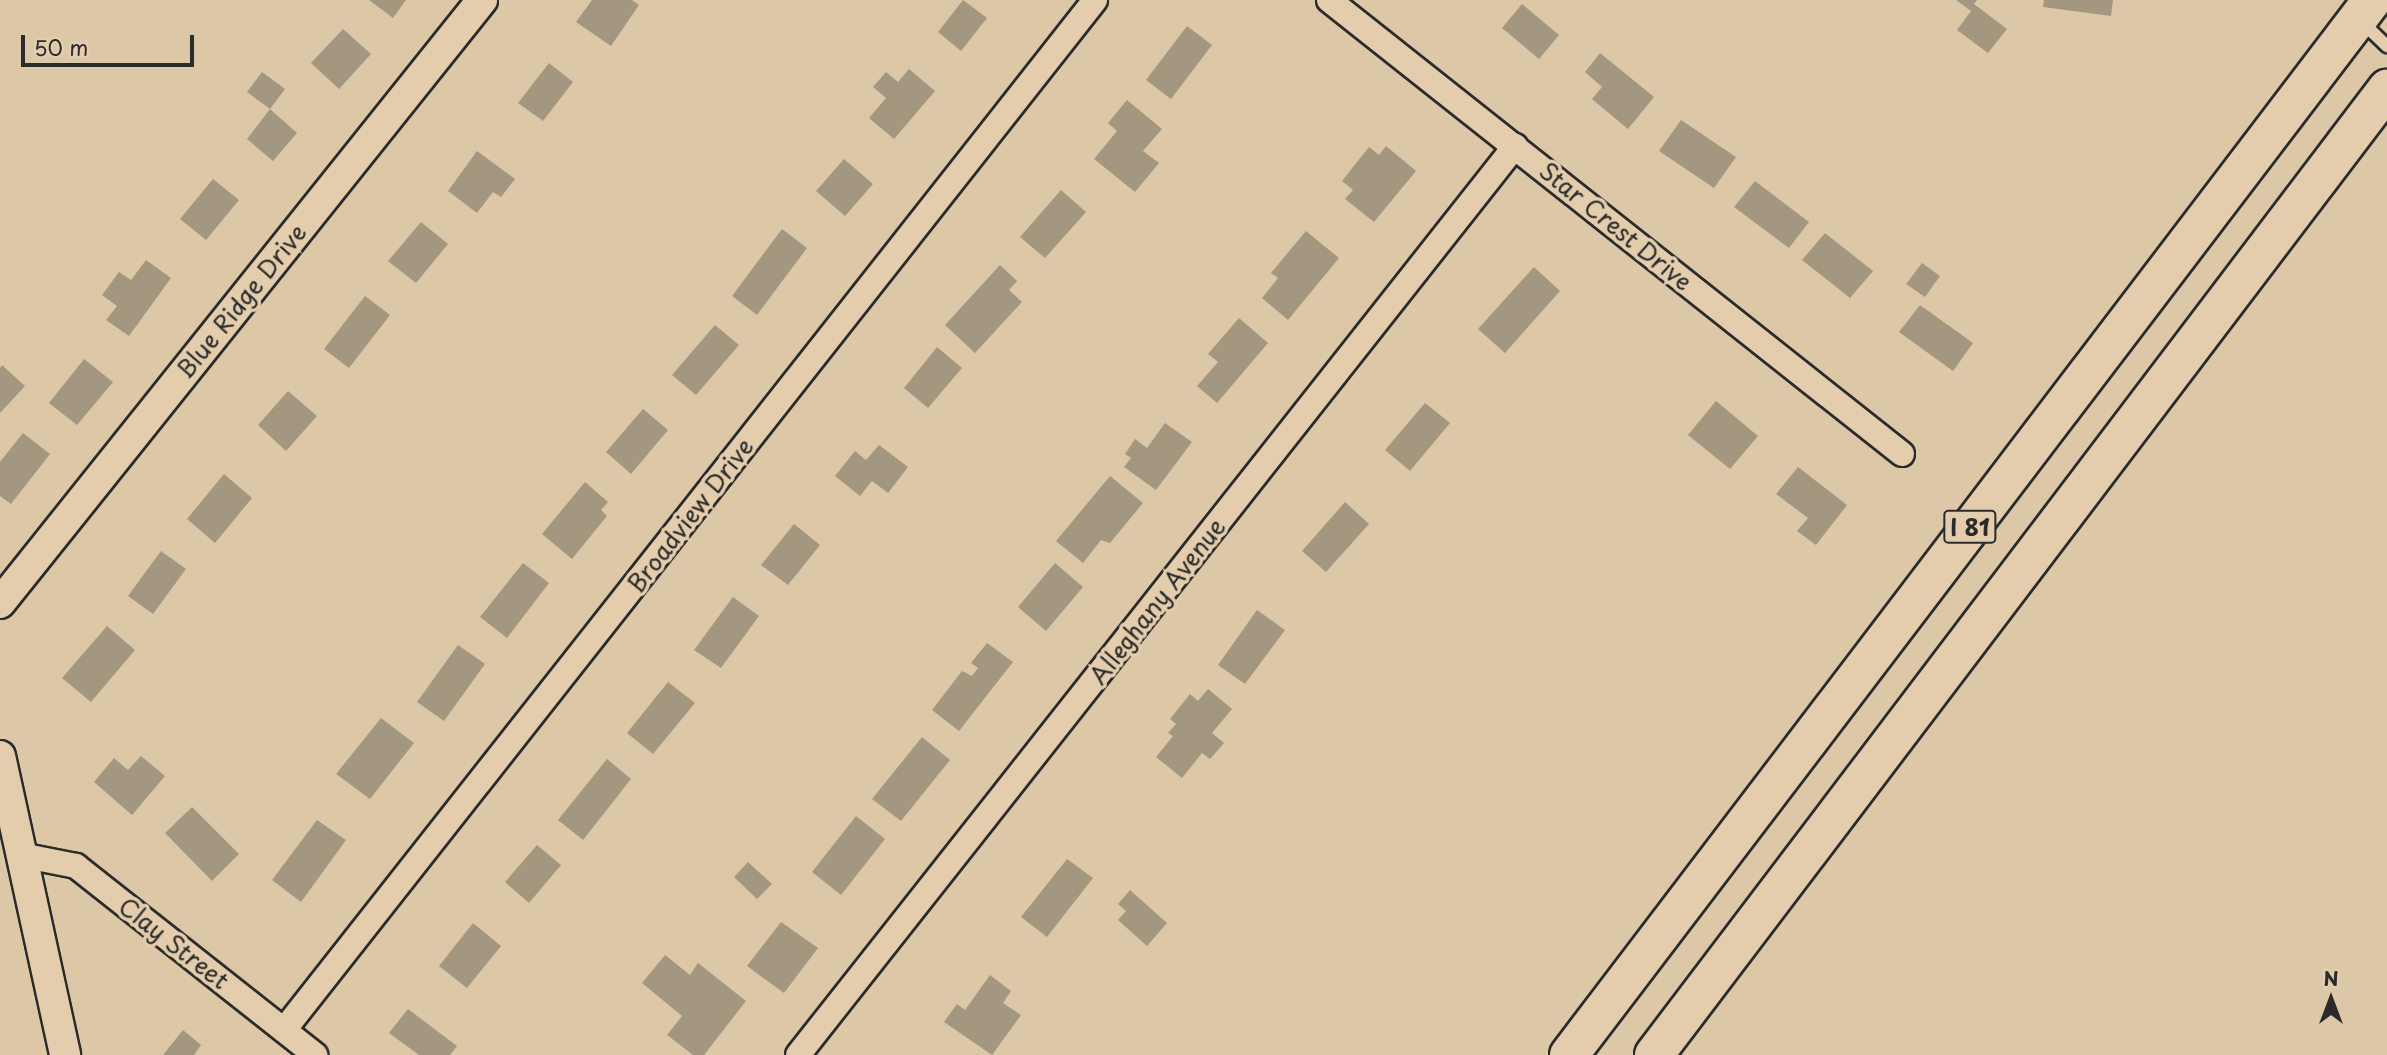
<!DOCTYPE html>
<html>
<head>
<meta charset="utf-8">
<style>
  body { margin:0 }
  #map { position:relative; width:2387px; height:1055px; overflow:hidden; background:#dcc7a7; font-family:"Playpen Sans",sans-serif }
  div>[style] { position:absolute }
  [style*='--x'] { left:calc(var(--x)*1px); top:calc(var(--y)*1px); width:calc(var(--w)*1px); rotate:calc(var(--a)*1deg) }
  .building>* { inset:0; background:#a49780 }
  .roads { filter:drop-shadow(2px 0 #2b2b2b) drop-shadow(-2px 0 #2b2b2b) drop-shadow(0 2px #2b2b2b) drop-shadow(0 -2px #2b2b2b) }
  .service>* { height:12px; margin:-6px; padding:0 6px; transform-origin:6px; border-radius:6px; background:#e3cdac }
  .minor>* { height:24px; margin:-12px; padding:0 12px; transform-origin:12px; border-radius:12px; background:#e3cdac }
  .tertiary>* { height:30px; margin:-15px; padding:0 15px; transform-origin:15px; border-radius:15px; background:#e3cdac }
  .motorway>* { height:38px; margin:-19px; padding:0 19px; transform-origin:19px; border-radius:19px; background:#e3cdac }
  span { translate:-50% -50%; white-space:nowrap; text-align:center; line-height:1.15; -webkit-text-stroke:7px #e3cdac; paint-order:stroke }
  .shield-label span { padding:2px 5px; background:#e3cdac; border:2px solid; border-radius:5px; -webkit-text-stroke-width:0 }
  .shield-label { font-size:23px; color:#2b2b2b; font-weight:700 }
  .street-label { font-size:24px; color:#2b2b2b }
  .north { position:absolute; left:2296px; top:964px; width:70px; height:70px; -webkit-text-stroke:5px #e3cdac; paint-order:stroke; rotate:0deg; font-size:19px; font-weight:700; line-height:28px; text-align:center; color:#2b2b2b }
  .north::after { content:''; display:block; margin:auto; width:24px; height:32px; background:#2b2b2b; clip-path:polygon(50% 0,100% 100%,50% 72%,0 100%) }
  .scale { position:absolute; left:21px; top:35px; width:173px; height:32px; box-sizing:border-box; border:4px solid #2b2b2b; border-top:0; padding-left:9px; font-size:21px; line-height:24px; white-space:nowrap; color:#2b2b2b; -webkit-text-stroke:5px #e3cdac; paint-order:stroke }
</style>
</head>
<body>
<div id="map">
  <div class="building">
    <i style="clip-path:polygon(369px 0,406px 0,393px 18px)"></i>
    <i style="clip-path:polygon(592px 0,632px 0,639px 5px,611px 46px,576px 22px)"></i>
    <i style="clip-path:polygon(963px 0,987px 18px,961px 51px,938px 32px)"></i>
    <i style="clip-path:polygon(1956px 0,1977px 0,1974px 4px,2007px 29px,1988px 53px,1957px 30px,1971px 11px)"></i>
    <i style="clip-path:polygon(2044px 0,2113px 0,2111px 16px,2043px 7px)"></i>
    <i style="clip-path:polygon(1522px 4px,1559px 35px,1539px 59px,1502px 28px)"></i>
    <i style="clip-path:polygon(1187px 26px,1212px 45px,1171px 99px,1146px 80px)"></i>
    <i style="clip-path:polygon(343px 29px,371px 54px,339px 89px,311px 63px)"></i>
    <i style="clip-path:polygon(1600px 53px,1654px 97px,1628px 129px,1592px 99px,1602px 87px,1585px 72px)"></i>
    <i style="clip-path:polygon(549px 63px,573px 82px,543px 121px,518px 103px)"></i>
    <i style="clip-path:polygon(909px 69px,935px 91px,894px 139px,869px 118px,886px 98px,873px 87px,886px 72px,898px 82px)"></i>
    <i style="clip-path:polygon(262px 72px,285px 89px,270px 109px,247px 92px)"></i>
    <i style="clip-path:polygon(1127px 100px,1162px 129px,1143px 151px,1159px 163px,1135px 192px,1094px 159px,1117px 131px,1108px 123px)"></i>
    <i style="clip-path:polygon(270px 109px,297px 133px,273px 161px,247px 139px)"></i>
    <i style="clip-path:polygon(1681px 120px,1736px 157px,1714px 188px,1659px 151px)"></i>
    <i style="clip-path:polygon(1386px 146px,1416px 171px,1374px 222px,1345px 199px,1353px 190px,1342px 181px,1369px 147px,1379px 155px)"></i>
    <i style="clip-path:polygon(477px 151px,515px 179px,501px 197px,493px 192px,477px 213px,448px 191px)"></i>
    <i style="clip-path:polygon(844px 159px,873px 184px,845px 216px,816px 191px)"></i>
    <i style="clip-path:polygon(213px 179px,239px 200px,206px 240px,180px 219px)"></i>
    <i style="clip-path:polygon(1755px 181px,1809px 222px,1789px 248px,1734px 207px)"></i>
    <i style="clip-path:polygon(1061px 190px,1086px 212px,1045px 258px,1020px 237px)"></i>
    <i style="clip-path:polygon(421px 222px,448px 244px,416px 283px,388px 261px)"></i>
    <i style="clip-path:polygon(782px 229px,807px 248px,757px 315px,732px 296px)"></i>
    <i style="clip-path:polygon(1306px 231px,1339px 258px,1288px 320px,1262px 298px,1278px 278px,1271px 273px)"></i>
    <i style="clip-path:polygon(1825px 233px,1873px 271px,1850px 298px,1802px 260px)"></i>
    <i style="clip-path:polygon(146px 260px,171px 278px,129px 336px,106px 320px,117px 306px,102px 295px,119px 272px,131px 280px)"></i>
    <i style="clip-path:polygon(1922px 263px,1940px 276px,1925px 297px,1906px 284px)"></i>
    <i style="clip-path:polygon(1000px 265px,1017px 281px,1009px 290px,1022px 302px,975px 353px,945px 325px)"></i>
    <i style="clip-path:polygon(1534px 267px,1560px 291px,1505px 353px,1478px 329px)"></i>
    <i style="clip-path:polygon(365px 296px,390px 315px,349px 368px,324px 349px)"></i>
    <i style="clip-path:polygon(1920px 305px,1973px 343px,1953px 371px,1899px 332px)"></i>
    <i style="clip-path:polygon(1239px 318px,1268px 343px,1217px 403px,1197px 386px,1218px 362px,1208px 354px)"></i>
    <i style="clip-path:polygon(715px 325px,739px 345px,696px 395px,672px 375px)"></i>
    <i style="clip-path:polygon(937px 347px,962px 368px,928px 408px,904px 388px)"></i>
    <i style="clip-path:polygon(84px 359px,113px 382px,77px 425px,49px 403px)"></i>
    <i style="clip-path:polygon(2px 365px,25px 386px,0 413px,0 368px)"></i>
    <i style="clip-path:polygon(288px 391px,317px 416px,286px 451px,258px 425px)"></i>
    <i style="clip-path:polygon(1716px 401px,1758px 436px,1730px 469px,1688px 435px)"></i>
    <i style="clip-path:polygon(1425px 403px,1450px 423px,1410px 471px,1385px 450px)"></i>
    <i style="clip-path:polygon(643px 409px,668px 430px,631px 474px,606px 452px)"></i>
    <i style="clip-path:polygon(1165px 423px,1192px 442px,1156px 490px,1124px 467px,1131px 458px,1125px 454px,1135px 439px,1147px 448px)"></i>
    <i style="clip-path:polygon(23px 433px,50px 454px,11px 504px,0 496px,0 462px)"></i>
    <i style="clip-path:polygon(879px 445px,908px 467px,888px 493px,872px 481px,860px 496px,835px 476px,855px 451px,866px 460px)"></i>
    <i style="clip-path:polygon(1798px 467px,1847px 505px,1816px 545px,1797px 531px,1808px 518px,1776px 494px)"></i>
    <i style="clip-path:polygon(224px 474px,252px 498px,215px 543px,187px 519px)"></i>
    <i style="clip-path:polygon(1110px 476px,1143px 503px,1110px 543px,1101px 540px,1083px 563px,1056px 541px)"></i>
    <i style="clip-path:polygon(585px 482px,608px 502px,601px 510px,607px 516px,572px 559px,542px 534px)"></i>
    <i style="clip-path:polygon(1345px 502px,1369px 524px,1326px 572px,1302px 551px)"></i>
    <i style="clip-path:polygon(794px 524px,820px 545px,788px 585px,761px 565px)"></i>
    <i style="clip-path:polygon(161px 551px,186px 569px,153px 614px,128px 596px)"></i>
    <i style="clip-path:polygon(523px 563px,549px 583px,507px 638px,480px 617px)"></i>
    <i style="clip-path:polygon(1055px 563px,1083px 587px,1046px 631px,1018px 607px)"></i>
    <i style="clip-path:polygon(733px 597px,759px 616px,721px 668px,694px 650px)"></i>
    <i style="clip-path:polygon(1257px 610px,1285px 630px,1245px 684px,1218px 665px)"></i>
    <i style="clip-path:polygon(107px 626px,135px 650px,91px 702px,62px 678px)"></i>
    <i style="clip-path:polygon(987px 643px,1013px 662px,959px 731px,932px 710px,962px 671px,972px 676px,978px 668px,971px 663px)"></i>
    <i style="clip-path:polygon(458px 645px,485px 664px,444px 721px,417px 702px)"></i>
    <i style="clip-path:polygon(668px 682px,695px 703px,653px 754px,627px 733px)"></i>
    <i style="clip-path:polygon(1208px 689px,1232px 709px,1212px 733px,1224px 743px,1210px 759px,1202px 753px,1182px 778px,1156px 757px,1173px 736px,1168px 733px,1176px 724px,1170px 719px,1190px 694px,1198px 701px)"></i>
    <i style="clip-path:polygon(381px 718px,414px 743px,370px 799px,336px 774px)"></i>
    <i style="clip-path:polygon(922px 737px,950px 760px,901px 821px,872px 799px)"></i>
    <i style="clip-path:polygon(141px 756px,165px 776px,132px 815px,94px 782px,114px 758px,128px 770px)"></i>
    <i style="clip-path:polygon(607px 759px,631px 779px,583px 840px,558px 820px)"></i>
    <i style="clip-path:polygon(192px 807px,239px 854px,212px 881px,165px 833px)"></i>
    <i style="clip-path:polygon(856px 816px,885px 839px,841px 895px,812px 872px)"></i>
    <i style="clip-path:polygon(317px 820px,346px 840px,301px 902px,272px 880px)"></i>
    <i style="clip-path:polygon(537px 845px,561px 865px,529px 903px,505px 882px)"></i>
    <i style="clip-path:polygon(1067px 859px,1093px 878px,1047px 937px,1021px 917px)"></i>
    <i style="clip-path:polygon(748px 862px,772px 884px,757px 899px,734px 877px)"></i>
    <i style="clip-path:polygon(1130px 890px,1167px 923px,1147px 946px,1118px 920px,1126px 911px,1118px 904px)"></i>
    <i style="clip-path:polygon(781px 922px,818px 948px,784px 993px,747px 966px)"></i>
    <i style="clip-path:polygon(473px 923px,501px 946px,467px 988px,439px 966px)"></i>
    <i style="clip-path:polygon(665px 955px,690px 975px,698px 963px,746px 1001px,704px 1055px,693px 1055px,667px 1035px,682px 1016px,642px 983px)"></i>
    <i style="clip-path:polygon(990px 975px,1011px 991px,1003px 1003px,1021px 1015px,992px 1055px,944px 1022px,957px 1004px,965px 1010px)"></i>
    <i style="clip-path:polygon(408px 1009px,457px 1046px,450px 1055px,419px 1055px,389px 1033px)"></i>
    <i style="clip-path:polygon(183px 1030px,201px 1045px,194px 1055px,163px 1055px)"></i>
  </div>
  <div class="roads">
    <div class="service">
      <i style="--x:2362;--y:22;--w:35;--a:44"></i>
    </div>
    <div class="minor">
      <i style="--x:1329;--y:0;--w:731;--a:38.39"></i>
      <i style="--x:21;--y:855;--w:56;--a:11.3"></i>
      <i style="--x:76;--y:866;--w:305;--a:38.3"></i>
      <i style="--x:284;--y:1030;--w:1311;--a:-51.78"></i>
      <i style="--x:798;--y:1055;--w:1158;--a:-51.73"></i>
    </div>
    <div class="tertiary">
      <i style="--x:0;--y:603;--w:772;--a:-51.36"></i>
      <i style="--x:0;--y:756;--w:306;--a:77.7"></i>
    </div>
    <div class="motorway">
      <i style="--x:1569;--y:1055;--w:1326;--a:-52.72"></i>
      <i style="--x:1654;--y:1055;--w:1213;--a:-52.81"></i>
    </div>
  </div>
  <div class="shield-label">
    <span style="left:1970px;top:527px">I 81</span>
  </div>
  <div class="street-label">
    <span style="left:1616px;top:226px;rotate:39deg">Star Crest Drive</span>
    <span style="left:241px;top:301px;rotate:-51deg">Blue Ridge Drive</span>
    <span style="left:690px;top:515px;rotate:-52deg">Broadview Drive</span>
    <span style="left:1157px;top:601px;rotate:-52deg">Alleghany Avenue</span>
    <span style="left:174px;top:943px;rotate:38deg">Clay Street</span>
  </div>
  <div class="north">N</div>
  <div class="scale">50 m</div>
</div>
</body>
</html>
